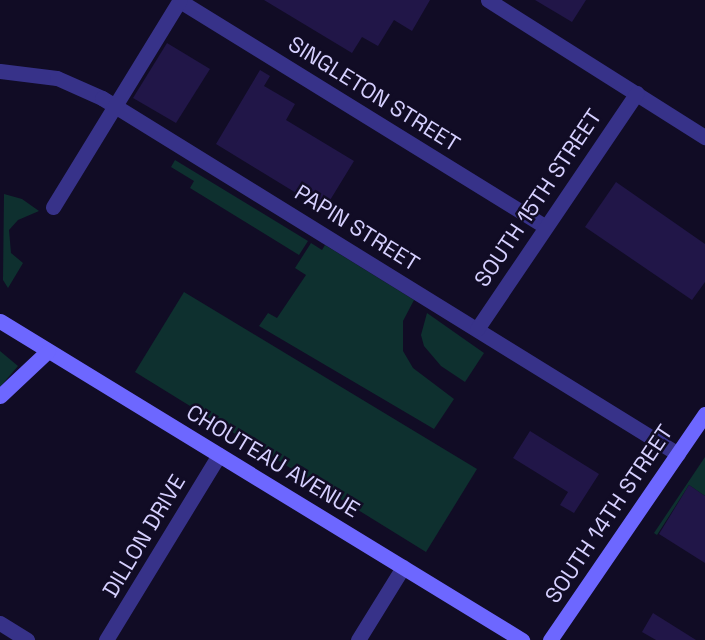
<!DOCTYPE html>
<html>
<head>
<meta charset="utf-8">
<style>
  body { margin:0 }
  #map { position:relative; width:705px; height:640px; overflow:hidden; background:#110c25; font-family:"Space Grotesk",sans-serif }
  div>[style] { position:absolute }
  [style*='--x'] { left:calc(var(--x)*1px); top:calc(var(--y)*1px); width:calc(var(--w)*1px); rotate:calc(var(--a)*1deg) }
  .green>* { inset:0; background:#0e302f }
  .building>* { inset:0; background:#211648 }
  .street>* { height:15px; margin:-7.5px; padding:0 7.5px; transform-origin:7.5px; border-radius:7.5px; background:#373289 }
  .secondary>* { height:15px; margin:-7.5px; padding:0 7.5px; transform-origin:7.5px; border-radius:7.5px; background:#6d67ff }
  span { translate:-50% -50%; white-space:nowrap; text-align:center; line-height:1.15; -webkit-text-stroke:5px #110c25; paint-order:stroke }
  .street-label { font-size:22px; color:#d6d0ff }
</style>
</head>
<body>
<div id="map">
  <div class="green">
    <i style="clip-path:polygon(175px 160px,308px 241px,299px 255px,190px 188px,194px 181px,171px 167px)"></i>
    <i style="clip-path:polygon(4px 194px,22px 199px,39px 211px,18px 220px,9px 230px,11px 253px,23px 263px,8px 288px,3px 280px)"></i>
    <i style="clip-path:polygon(311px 243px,322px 250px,325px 245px,414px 300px,403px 321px,403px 351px,413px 368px,454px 399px,434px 429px,259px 326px,268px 313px,277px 318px,306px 275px,295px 268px)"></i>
    <i style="clip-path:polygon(184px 292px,477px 469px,426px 552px,135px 372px)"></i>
    <i style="clip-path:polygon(427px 313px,484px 353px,465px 382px,441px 366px,424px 346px,421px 335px)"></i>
    <i style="clip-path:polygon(0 351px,18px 366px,0 387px)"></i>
    <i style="clip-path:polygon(705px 457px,705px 496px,689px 485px,657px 535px,654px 533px)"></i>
  </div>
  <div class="building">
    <i style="clip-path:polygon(264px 0,430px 0,412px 31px,394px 20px,378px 46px,362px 37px,352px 53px)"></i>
    <i style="clip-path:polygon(535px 0,586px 0,572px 22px)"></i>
    <i style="clip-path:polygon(167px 43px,210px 69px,176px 123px,133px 98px)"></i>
    <i style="clip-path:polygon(260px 70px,270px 76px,264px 86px,295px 104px,286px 120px,354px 161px,324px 210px,216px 144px)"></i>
    <i style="clip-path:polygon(616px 182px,705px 244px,705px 282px,692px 300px,585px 227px)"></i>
    <i style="clip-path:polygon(530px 431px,599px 474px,574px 513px,560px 505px,568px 492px,513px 458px)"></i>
    <i style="clip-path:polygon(689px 485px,705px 496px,705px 563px,659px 534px)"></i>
    <i style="clip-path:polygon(653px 613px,696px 640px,656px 640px,642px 632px)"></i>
  </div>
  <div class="street">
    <i style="--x:488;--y:0;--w:257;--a:32.3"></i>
    <i style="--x:180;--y:1;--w:429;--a:31.7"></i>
    <i style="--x:0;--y:71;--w:57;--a:7"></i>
    <i style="--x:57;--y:78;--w:49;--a:24"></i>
    <i style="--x:102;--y:98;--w:677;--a:31.72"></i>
    <i style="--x:53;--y:207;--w:243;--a:-58.5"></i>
    <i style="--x:477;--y:329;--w:285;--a:-55.9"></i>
    <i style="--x:0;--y:623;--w:32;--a:32"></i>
    <i style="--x:106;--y:640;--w:217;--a:-58.6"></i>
    <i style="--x:358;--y:640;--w:86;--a:-58.3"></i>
  </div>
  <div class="secondary">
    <i style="--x:0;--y:321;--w:612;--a:31.43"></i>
    <i style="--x:0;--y:396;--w:66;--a:-43.2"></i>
    <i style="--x:550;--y:640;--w:274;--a:-55.6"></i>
  </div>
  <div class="street-label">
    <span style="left:374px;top:94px;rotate:32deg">SINGLETON STREET</span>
    <span style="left:538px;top:198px;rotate:-56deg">SOUTH 15TH STREET</span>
    <span style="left:357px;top:228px;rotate:32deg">PAPIN STREET</span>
    <span style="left:273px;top:461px;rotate:31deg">CHOUTEAU AVENUE</span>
    <span style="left:609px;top:514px;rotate:-56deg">SOUTH 14TH STREET</span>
    <span style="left:144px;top:536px;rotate:-59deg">DILLON DRIVE</span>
  </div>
</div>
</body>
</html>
